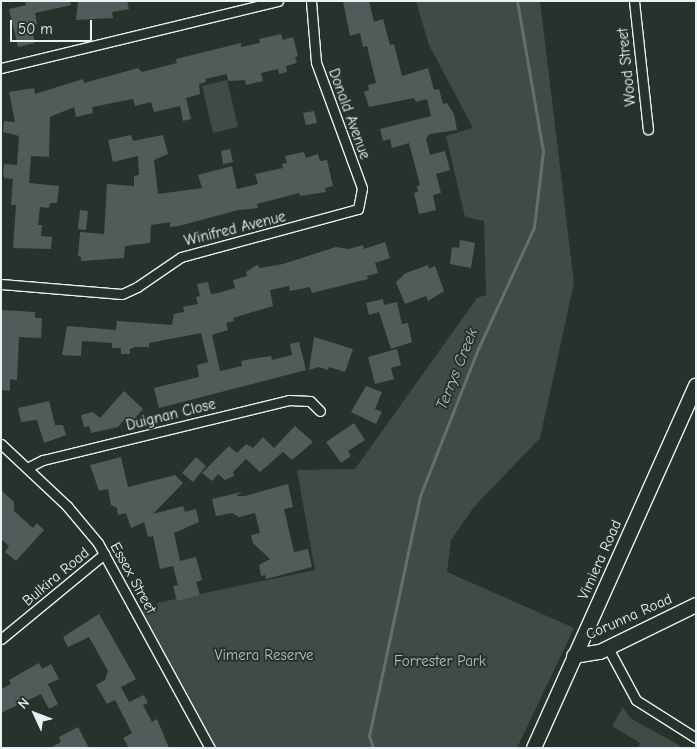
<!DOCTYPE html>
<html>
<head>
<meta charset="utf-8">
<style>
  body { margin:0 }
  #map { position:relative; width:697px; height:749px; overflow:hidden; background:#26332d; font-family:"Comic Neue",sans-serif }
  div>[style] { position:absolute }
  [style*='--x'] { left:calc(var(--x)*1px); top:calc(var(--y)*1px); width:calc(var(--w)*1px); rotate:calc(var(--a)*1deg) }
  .green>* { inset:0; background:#3e4b47 }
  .stream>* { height:3px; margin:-1.5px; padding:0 1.5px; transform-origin:1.5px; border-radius:1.5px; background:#636f6d }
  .building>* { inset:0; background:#505c59 }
  .roads { filter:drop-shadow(1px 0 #e8f1f8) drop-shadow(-1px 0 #e8f1f8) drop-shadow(0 1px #e8f1f8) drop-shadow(0 -1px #e8f1f8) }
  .street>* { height:9px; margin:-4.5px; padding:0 4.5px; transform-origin:4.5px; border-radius:4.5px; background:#26332d }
  .secondary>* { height:14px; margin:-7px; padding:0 7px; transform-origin:7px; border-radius:7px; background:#26332d }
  span { translate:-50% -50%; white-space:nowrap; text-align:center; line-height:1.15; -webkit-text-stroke:4px #26332d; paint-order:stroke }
  .street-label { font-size:15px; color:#e8f1f8 }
  .park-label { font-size:15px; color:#b5bfc3 }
  .water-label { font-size:16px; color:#b3bdc0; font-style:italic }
  .frame { position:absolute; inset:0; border:2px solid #e8f1f8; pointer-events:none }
  .north { position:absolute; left:10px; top:689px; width:50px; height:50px; -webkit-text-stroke:4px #26332d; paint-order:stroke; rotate:313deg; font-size:14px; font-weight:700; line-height:20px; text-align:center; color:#e8f1f8 }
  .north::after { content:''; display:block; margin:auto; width:18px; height:22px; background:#e8f1f8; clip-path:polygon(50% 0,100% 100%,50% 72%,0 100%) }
  .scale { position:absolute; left:10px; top:20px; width:82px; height:22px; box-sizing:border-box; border:2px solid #e8f1f8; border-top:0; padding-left:6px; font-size:15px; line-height:18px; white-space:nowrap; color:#e8f1f8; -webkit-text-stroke:4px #26332d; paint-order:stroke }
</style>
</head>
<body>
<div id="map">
  <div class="green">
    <i style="clip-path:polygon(416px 1px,540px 1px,574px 283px,540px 438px,474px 507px,451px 540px,447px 572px,574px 628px,517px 748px,214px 748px,141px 611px,158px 607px,157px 603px,315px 570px,297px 470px,355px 469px,477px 298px,486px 295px,484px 221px,465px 217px,446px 136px,473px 128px,429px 45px)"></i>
    <i style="clip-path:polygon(227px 80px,238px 127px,213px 133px,202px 86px)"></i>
    <i style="clip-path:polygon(623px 707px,630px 718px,684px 748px,638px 748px,640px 743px,612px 726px)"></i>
  </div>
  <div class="stream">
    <i style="--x:373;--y:748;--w:13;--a:-108"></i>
    <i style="--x:369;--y:736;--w:245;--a:-78"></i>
    <i style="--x:420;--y:496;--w:158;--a:-68.5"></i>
    <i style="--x:478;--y:349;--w:134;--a:-65.3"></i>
    <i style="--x:534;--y:227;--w:77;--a:-83.2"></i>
    <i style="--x:543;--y:151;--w:152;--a:-99.8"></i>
  </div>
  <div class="building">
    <i style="clip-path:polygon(25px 1px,70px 1px,71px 5px,35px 13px,37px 24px,31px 26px,35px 43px,18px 47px,9px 9px,26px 5px)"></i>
    <i style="clip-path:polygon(78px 1px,127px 1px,129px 9px,112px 12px,113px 18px,76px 20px)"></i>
    <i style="clip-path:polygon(343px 1px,369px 1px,374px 22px,383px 19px,390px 45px,394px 44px,402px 76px,428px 68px,434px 90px,439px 89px,443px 104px,447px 103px,454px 114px,457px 130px,430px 134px,426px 138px,430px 155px,445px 151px,450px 170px,436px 174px,441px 193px,433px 195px,436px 210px,419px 214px,414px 193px,418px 192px,417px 186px,420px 185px,409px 143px,392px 148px,390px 139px,383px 141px,380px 129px,431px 116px,427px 99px,416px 102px,414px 98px,369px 107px,364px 92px,369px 90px,368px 85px,376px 83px,367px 46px,363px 47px,360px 33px,350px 36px)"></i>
    <i style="clip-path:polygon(281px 34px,283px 40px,293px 37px,298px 56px,295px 57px,297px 63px,286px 66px,287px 72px,279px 74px,278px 69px,261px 73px,263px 81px,246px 85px,245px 80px,228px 81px,227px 74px,205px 79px,206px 82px,199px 84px,200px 94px,186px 98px,191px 119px,183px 121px,180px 106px,154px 112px,151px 102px,135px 106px,133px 99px,92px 107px,93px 113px,76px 117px,74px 107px,50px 117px,49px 157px,31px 156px,29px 183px,59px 186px,57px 203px,50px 203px,49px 208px,40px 207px,38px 225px,42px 225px,41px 236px,52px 237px,51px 249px,13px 248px,16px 205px,11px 205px,13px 179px,4px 178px,3px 172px,4px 164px,17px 165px,19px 136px,3px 132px,4px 121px,15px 122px,9px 92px,34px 88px,35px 94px,83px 79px,84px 83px,138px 68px,142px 72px,177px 63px,176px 59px,241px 43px,241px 47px,260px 43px,259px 39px)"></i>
    <i style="clip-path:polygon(314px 111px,317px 123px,306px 125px,303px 113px)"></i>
    <i style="clip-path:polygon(131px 135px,133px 141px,163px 135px,168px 154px,154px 160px,158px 194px,202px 188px,198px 175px,232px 166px,237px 189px,258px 184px,255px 174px,283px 168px,282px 164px,287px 163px,285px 156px,304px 152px,306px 158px,318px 154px,320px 161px,327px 160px,333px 186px,325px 188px,326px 192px,300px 196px,299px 193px,257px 204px,258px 208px,238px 210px,179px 226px,170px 227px,170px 222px,151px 225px,150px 243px,125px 246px,124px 258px,81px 261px,81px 257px,78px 256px,80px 232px,104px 234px,107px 184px,134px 186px,134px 176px,139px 175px,138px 156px,113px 162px,108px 140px)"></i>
    <i style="clip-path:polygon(230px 149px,233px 162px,223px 164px,221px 151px)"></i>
    <i style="clip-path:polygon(80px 210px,88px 211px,86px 230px,78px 229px)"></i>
    <i style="clip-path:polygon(460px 240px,475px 243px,471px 268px,450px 264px,452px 247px,459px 248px)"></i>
    <i style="clip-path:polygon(385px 242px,390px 258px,375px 263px,378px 273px,367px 276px,368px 279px,312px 293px,310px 287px,290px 291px,289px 286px,270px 290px,273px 306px,233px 318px,234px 321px,226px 323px,228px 330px,212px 335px,220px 371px,242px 366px,241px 361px,251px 359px,271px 356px,272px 360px,292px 355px,290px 344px,299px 342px,306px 370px,159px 408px,154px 388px,199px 377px,197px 365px,208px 362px,201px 333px,149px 343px,149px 347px,135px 347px,130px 349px,130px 354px,121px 354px,121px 348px,112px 348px,112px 343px,82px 341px,81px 356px,62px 355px,67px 326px,116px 330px,117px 321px,172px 325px,174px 314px,184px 312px,183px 307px,198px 304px,196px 297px,200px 296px,197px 284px,208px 282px,211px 294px,218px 293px,235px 288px,233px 280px,247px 276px,246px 272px,257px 265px,260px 268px,283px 264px,336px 247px,349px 249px,363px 245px,364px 249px)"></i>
    <i style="clip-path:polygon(428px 265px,429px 269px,435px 266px,444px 291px,428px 301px,426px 296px,405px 304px,396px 282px,406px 273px)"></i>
    <i style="clip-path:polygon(383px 299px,384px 305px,397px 302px,402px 324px,408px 323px,412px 342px,391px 349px,379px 312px,369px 315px,366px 303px)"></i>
    <i style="clip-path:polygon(1px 310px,35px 312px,35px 318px,42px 318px,41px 338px,19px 337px,17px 380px,10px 379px,10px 391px,1px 390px)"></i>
    <i style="clip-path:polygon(314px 337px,353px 349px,345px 372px,329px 367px,328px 370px,319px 367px,309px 370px)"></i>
    <i style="clip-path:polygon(397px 349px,401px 365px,391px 368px,394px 379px,375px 384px,368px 357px)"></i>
    <i style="clip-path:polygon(366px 386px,382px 392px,375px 409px,382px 412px,376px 424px,351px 412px)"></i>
    <i style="clip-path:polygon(124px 391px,143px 409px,129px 425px,124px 420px,118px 427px,91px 433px,89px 426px,84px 427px,81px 415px,93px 412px,100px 418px)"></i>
    <i style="clip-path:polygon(49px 401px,55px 425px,63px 425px,66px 435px,44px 443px,37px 420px,21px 422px,18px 408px)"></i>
    <i style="clip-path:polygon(354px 423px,365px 440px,348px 451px,351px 456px,341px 463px,326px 442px)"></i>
    <i style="clip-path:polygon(295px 426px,313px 442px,292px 460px,283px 452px,260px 472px,246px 459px,233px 472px,234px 476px,225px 480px,218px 474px,212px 481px,202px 473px,229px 446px,237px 453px,246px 444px,253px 448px,263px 437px,274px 448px)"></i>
    <i style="clip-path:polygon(121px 457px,128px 487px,175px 475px,183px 483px,153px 514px,183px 506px,185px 512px,196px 509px,199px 522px,174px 533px,180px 561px,196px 557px,202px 580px,196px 582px,200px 595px,177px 601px,173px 586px,178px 585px,173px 566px,160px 569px,153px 536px,148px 537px,144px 522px,131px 528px,126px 513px,118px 515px,117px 508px,111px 505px,108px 489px,99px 491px,90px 465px)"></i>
    <i style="clip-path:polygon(196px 457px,206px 466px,193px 482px,182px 473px)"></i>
    <i style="clip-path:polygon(288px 484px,293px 507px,284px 509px,294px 552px,308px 549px,312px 567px,266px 579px,265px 575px,261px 576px,259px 565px,270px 559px,253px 543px,251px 535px,260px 533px,255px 513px,239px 517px,232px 513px,216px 516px,212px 499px,241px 492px,236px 496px,245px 496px)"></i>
    <i style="clip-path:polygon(1px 490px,14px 502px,14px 511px,33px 528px,37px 523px,44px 530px,16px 561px,5px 552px,9px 546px,1px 539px)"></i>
    <i style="clip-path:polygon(99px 614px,136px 679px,121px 687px,129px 702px,144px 695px,148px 703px,143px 705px,152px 722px,157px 719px,169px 748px,129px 748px,123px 738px,132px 733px,115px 700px,107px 704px,96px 685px,105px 680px,108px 671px,89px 637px,68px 647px,63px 637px)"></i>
    <i style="clip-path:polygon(39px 663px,42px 669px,51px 664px,59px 679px,48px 684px,58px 704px,49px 709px,41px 694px,1px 713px,1px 689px,11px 684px,9px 680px)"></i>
    <i style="clip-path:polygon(78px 727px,89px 748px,50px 748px,61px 742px,59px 737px)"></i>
  </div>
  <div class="roads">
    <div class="street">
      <i style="--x:634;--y:1;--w:129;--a:83.8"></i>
      <i style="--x:1;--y:68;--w:285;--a:-13.6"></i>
      <i style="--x:1;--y:284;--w:121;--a:4.7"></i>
      <i style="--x:122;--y:294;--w:17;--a:-25"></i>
      <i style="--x:137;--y:287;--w:53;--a:-34.3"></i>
      <i style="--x:181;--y:257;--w:183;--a:-15.2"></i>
      <i style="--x:358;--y:209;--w:21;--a:-79"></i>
      <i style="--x:362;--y:188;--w:134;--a:-110.1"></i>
      <i style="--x:316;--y:62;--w:61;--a:-94.7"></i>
      <i style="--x:1;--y:444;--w:91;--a:43.2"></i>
      <i style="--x:67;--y:506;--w:48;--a:50"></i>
      <i style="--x:98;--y:543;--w:234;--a:61.4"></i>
      <i style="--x:27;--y:468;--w:18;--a:-27"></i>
      <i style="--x:43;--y:460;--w:253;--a:-13.7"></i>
      <i style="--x:289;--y:400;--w:21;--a:3"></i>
      <i style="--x:310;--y:401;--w:14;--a:45"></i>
      <i style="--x:1;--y:639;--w:134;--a:-39.5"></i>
      <i style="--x:608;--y:648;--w:59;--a:61.7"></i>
      <i style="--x:636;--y:700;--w:71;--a:32.3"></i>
    </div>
    <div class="secondary">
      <i style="--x:574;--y:656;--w:26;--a:-9"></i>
      <i style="--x:600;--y:652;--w:107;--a:-26.1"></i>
      <i style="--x:534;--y:748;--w:397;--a:-65.9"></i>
    </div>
  </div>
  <div class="street-label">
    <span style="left:627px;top:67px;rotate:-96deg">Wood Street</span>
    <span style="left:349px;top:114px;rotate:70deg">Donald Avenue</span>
    <span style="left:235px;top:229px;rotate:-14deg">Winifred Avenue</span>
    <span style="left:171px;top:415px;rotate:-14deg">Duignan Close</span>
    <span style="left:600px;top:560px;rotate:-66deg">Vimiera Road</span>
    <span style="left:56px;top:577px;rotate:-40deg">Bulkira Road</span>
    <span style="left:133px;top:578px;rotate:61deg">Essex Street</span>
    <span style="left:629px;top:617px;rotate:-24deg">Corunna Road</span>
  </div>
  <div class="park-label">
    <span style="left:264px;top:656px">Vimera Reserve</span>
    <span style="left:440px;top:662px">Forrester Park</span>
  </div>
  <div class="water-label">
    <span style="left:457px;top:369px;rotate:-68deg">Terrys Creek</span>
  </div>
  <div class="frame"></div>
  <div class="north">N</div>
  <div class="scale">50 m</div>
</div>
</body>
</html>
